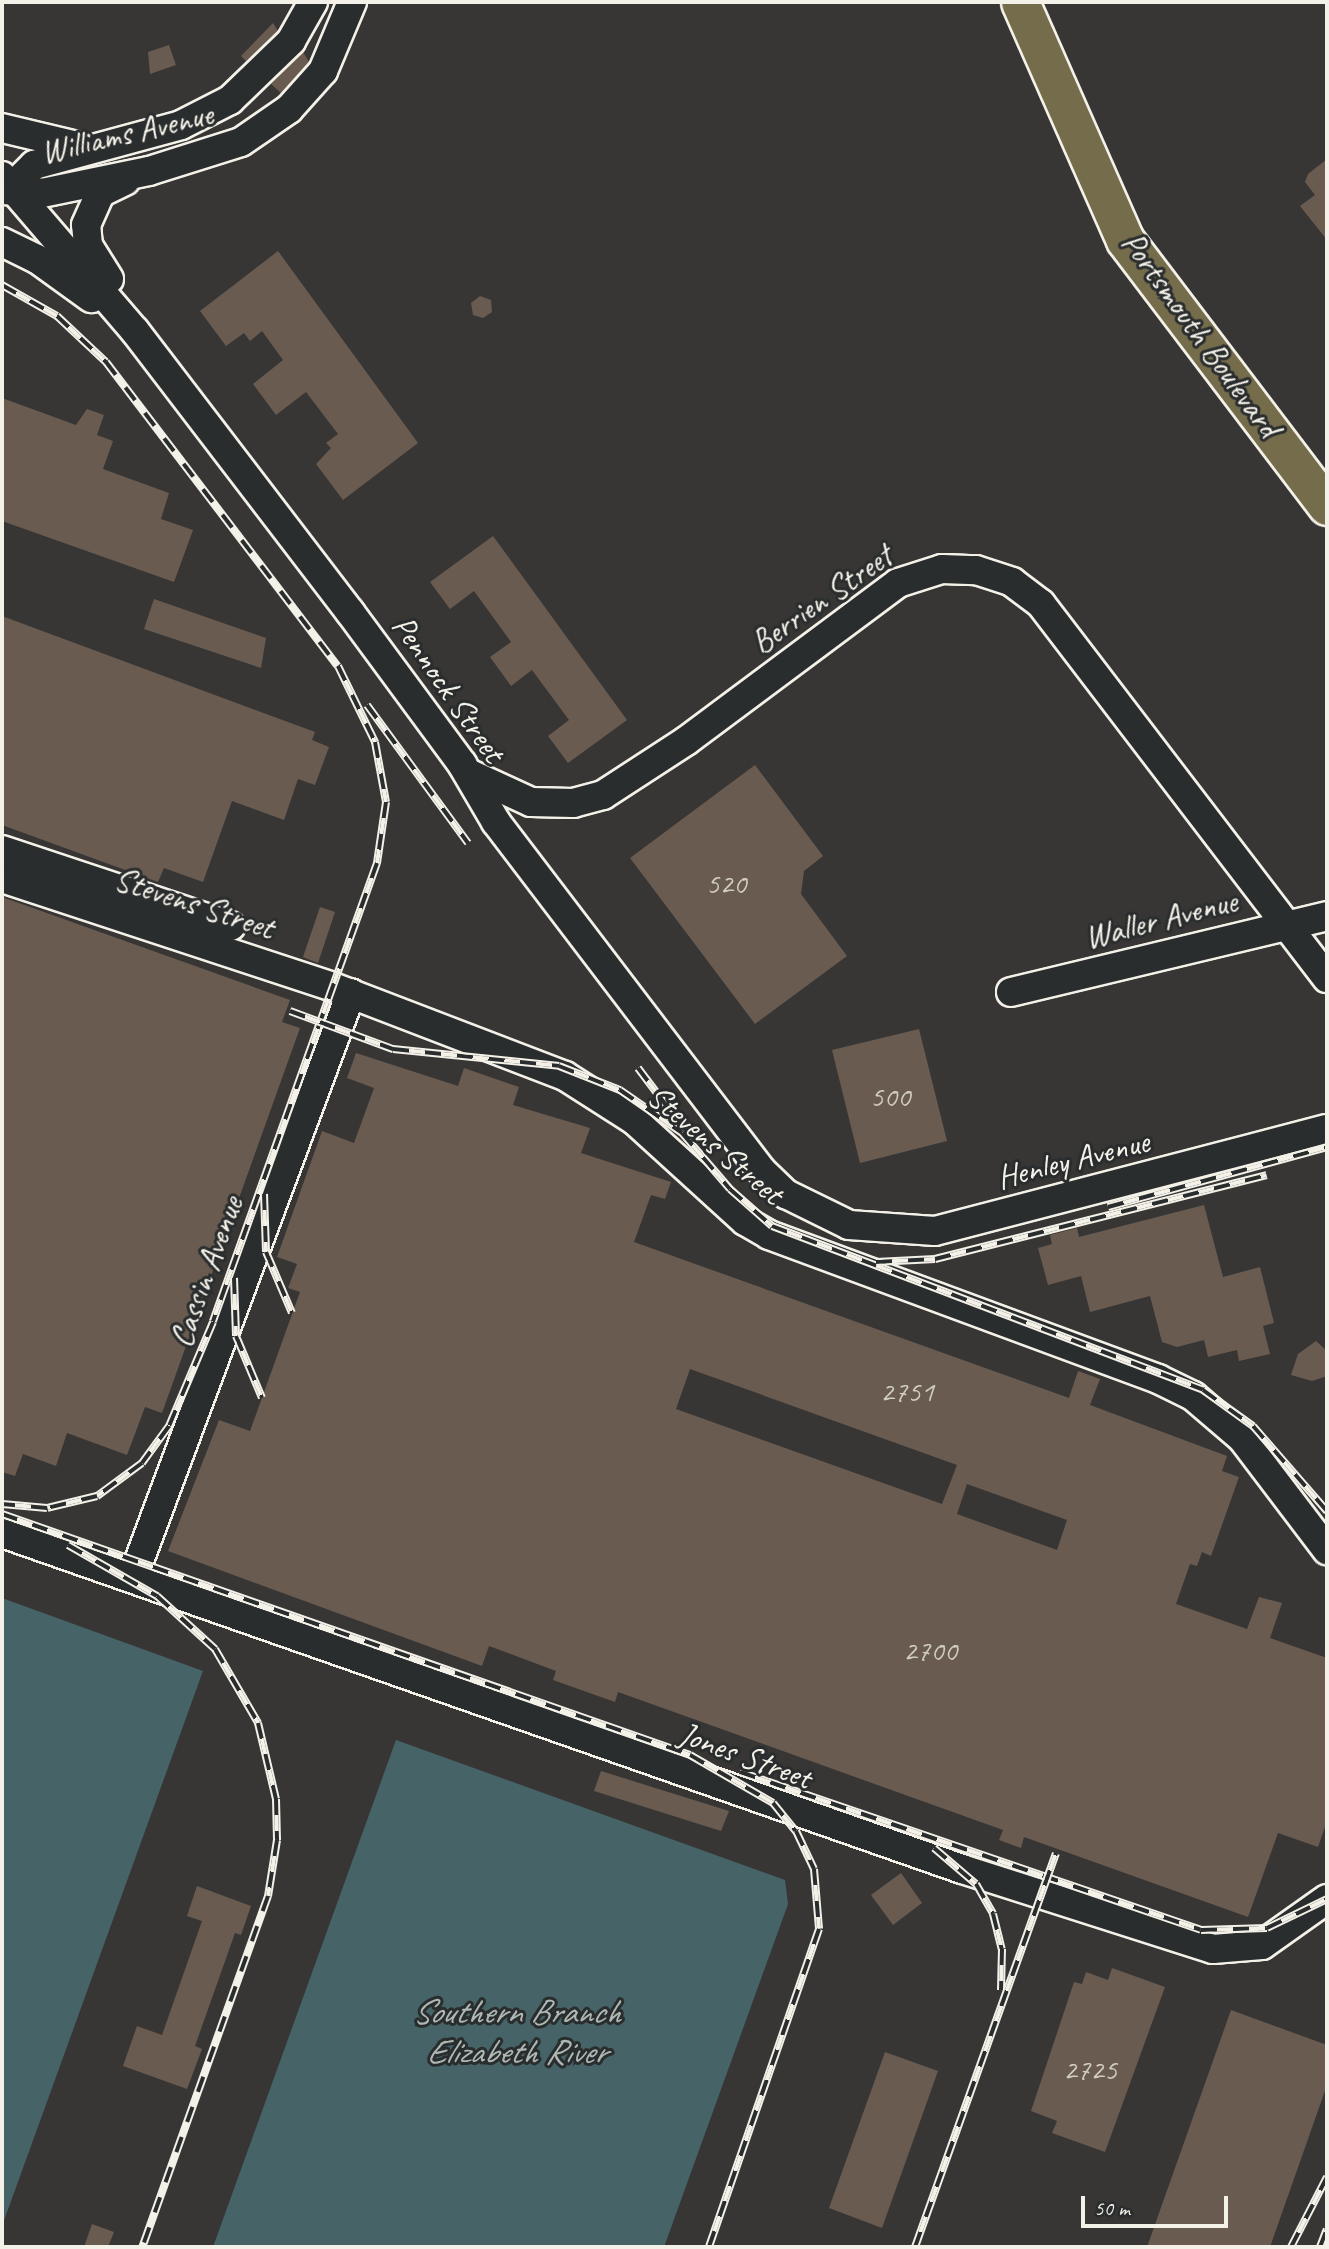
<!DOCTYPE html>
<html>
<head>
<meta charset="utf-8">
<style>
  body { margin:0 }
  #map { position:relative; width:1329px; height:2249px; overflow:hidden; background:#373635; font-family:Caveat,sans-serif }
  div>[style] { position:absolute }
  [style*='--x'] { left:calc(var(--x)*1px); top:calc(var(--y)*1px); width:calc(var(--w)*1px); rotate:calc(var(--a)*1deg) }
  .water>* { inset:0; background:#466468 }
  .building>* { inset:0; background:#695b50 }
  .roads { filter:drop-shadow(2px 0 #f4f1e8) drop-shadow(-2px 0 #f4f1e8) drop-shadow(0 2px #f4f1e8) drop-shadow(0 -2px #f4f1e8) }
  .minor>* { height:28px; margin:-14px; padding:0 14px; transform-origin:14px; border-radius:14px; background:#2a2d2e }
  .major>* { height:37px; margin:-18.5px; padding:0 18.5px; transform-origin:18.5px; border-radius:18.5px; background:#746c4b }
  .rail>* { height:8px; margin-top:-4px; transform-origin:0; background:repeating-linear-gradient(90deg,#2a2d2e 0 16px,#f4f1e8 0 32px); box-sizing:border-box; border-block:2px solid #f4f1e8 }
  span { translate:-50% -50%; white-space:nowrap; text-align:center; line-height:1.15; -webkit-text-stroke:6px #2a2d2e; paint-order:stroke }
  .number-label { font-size:30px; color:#d1ccc2 }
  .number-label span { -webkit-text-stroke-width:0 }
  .street-label { font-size:33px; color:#f4f1e8 }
  .water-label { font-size:35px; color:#aeb9b5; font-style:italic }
  .frame { position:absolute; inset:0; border:4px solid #f4f1e8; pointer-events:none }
  .scale { position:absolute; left:1081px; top:2196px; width:147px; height:32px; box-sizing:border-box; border:4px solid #f4f1e8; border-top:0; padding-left:9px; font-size:21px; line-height:24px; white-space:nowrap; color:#f4f1e8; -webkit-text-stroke:5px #2a2d2e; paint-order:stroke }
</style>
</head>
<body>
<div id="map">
  <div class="water">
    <i style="clip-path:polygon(2px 1598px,203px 1671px,2px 2226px)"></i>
    <i style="clip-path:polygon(396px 1740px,785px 1880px,788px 1904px,664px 2247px,213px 2247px)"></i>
  </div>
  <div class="building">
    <i style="clip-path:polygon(273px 23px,278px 31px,246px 61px,241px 56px)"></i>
    <i style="clip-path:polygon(169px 45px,176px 65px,150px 74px,148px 52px)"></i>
    <i style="clip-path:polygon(303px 52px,309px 62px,281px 93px,271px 84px)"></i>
    <i style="clip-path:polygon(1327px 159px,1327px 240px,1300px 206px,1315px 195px,1305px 182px,1308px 174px)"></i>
    <i style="clip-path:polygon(278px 251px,418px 443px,343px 500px,316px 464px,331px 448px,326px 443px,338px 434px,306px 392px,276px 415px,253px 384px,283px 360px,262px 331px,250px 341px,244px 333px,226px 346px,200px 311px)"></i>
    <i style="clip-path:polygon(480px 296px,491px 300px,492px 312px,483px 318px,473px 315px,471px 303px)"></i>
    <i style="clip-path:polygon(2px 398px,76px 425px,87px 409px,104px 415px,97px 435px,113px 441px,103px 469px,169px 493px,161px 519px,193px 530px,174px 582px,2px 521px)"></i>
    <i style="clip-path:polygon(493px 536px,627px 720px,568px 763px,548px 736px,569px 720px,532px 670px,511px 686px,490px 657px,511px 642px,474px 591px,450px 609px,430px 582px)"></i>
    <i style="clip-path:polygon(154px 599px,266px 638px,261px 668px,144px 629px)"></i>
    <i style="clip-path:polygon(2px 616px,315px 732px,312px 740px,329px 747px,315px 785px,298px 779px,284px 820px,232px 801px,203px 882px,164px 868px,158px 882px,2px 825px)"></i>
    <i style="clip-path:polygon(755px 765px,823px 856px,804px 871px,801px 894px,847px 956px,755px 1024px,630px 858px)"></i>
    <i style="clip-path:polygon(2px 897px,290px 1000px,282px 1022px,300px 1028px,162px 1413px,145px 1407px,127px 1455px,67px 1433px,56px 1466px,23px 1454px,15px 1476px,2px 1472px)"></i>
    <i style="clip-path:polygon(320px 907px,335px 912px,318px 963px,303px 957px)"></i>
    <i style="clip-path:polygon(919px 1029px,947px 1141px,860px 1163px,832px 1050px)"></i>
    <i style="clip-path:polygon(evenodd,356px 1053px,458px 1086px,464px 1068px,519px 1087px,513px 1105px,590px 1128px,581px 1153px,671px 1182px,665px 1199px,651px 1195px,634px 1242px,1069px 1398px,1078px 1371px,1100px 1379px,1090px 1405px,1227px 1456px,1222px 1471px,1239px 1477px,1211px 1556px,1202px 1552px,1197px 1566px,1190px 1564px,1176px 1604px,1247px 1629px,1259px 1597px,1282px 1603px,1270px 1638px,1327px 1658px,1327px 1821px,1318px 1847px,1278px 1833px,1248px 1917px,1024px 1837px,1021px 1848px,999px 1840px,1003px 1830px,618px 1692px,615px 1702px,553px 1680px,556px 1671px,489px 1646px,482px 1666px,168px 1551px,219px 1420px,250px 1431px,300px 1292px,288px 1288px,297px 1264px,277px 1257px,322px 1131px,354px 1143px,374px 1088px,347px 1078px,356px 1053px,690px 1369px,957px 1465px,942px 1504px,676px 1409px,690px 1369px,356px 1053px,967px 1484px,1067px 1520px,1057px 1550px,957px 1514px,967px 1484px)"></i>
    <i style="clip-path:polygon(1204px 1205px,1223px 1277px,1260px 1267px,1274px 1323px,1263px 1326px,1270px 1354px,1239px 1361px,1237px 1350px,1208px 1357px,1204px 1340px,1177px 1347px,1162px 1342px,1150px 1296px,1090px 1312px,1081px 1276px,1048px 1285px,1038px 1248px,1052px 1244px,1050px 1235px,1077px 1228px,1079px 1237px)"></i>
    <i style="clip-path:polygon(1316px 1341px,1327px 1351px,1327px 1376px,1312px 1381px,1291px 1375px,1298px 1354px)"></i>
    <i style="clip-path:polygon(601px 1771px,729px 1811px,721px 1831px,594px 1791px)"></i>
    <i style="clip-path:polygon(901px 1873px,922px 1903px,893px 1925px,871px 1895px)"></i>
    <i style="clip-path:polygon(197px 1886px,251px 1906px,241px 1935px,235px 1933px,195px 2046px,202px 2049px,187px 2089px,123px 2066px,137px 2026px,162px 2035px,202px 1921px,187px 1916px)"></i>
    <i style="clip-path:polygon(1112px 1968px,1165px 1987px,1105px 2152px,1052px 2133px,1057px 2121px,1031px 2111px,1074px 1982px,1082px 1984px,1086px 1972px,1108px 1980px)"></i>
    <i style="clip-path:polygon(1231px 2010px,1327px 2045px,1327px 2085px,1270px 2247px,1147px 2247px)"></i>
    <i style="clip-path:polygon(885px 2052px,938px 2071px,882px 2228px,829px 2208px)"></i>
    <i style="clip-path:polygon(92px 2224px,114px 2232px,108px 2247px,84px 2247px)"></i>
  </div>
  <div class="roads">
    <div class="minor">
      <i style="--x:2;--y:128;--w:82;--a:13.4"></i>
      <i style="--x:2;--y:176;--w:204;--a:49.4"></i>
      <i style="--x:135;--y:331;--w:354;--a:52.6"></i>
      <i style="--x:350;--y:612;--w:189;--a:53.6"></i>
      <i style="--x:462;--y:764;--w:67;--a:59.6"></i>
      <i style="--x:496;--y:822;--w:437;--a:52.7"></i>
      <i style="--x:761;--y:1170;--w:35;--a:44"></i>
      <i style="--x:786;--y:1194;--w:70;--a:26.2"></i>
      <i style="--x:849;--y:1225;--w:86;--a:4"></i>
      <i style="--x:935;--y:1231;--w:405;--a:-14.6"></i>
      <i style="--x:11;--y:188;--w:33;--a:-45"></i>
      <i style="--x:34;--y:165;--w:152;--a:-15.2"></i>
      <i style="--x:181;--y:125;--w:55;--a:-27"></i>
      <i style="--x:230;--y:100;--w:85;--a:-44"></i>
      <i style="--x:291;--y:41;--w:45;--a:-60.6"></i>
      <i style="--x:3;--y:190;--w:39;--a:4"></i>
      <i style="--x:42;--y:193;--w:109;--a:-11.6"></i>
      <i style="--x:149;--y:171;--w:96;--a:-17.5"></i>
      <i style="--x:241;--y:142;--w:58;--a:-34.5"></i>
      <i style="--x:289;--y:109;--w:51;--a:-48.2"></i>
      <i style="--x:323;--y:71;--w:75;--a:-67.2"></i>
      <i style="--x:2;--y:242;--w:39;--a:26"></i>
      <i style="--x:37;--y:259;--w:67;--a:35.8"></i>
      <i style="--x:109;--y:279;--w:39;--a:-122"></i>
      <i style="--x:88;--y:246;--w:21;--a:-95"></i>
      <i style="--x:86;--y:225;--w:35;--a:-66"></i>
      <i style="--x:100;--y:193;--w:28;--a:-26"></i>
      <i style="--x:470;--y:774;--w:67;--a:24.7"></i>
      <i style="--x:531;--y:802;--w:42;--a:1.4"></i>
      <i style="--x:573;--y:803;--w:31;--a:-15"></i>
      <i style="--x:603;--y:795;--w:99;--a:-33"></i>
      <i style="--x:686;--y:741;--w:264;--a:-36.7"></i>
      <i style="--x:898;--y:583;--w:46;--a:-17.7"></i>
      <i style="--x:942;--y:569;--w:34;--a:2"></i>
      <i style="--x:976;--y:570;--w:38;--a:18"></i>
      <i style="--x:1012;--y:582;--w:36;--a:37"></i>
      <i style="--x:1041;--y:604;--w:471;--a:52.6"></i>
      <i style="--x:2;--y:850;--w:241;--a:18.4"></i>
      <i style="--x:2;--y:878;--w:348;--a:18.2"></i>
      <i style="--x:333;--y:987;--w:248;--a:21"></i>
      <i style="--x:565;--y:1076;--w:82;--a:32.5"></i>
      <i style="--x:634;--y:1120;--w:150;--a:42.3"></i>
      <i style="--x:745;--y:1221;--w:28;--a:30"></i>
      <i style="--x:769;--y:1235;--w:415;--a:20.3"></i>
      <i style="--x:1158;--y:1379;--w:39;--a:26"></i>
      <i style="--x:1193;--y:1396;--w:65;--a:40.6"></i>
      <i style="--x:1242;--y:1438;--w:141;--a:52.8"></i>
      <i style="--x:1011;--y:992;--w:325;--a:-13.5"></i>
      <i style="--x:2;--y:1533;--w:1017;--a:19.29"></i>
      <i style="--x:962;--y:1869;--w:263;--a:17.7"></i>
      <i style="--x:1213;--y:1949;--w:49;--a:-4.7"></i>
      <i style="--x:1262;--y:1945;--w:80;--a:-35.3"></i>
      <i style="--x:133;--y:1577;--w:623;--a:-69.53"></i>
    </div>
    <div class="major">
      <i style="--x:1020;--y:2;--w:260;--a:66.2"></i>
      <i style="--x:1125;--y:240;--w:334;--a:52.8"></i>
    </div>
  </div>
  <div class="rail">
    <i style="--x:2;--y:285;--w:63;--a:29.4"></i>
    <i style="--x:57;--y:316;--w:67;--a:43.2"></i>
    <i style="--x:106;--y:362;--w:382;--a:52.7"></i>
    <i style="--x:338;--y:666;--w:85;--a:64"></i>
    <i style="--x:375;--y:742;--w:61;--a:79.6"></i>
    <i style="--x:386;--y:802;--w:62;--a:98.4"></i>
    <i style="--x:377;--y:863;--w:487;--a:109.7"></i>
    <i style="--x:213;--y:1322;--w:113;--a:112.9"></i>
    <i style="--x:169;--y:1426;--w:46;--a:126.1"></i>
    <i style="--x:142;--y:1463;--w:56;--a:143.7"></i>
    <i style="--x:97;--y:1496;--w:51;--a:166.5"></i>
    <i style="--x:47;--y:1508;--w:45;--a:-174.9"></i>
    <i style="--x:367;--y:705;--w:171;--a:53.8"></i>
    <i style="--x:290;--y:1011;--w:110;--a:20.3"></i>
    <i style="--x:393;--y:1049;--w:167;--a:5.8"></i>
    <i style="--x:559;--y:1066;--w:66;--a:21.5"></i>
    <i style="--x:620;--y:1090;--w:75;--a:34.7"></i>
    <i style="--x:682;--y:1133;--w:74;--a:49.4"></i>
    <i style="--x:730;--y:1189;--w:56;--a:41.4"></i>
    <i style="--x:772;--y:1226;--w:461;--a:20.8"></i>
    <i style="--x:1203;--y:1390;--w:62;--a:35.8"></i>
    <i style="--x:1253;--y:1426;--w:113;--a:49"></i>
    <i style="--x:638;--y:1068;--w:71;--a:53"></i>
    <i style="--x:264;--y:1194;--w:58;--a:88"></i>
    <i style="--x:266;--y:1252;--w:66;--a:66.9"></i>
    <i style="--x:1108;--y:1207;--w:227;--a:-15.3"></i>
    <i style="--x:876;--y:1262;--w:59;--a:-2.9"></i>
    <i style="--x:935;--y:1259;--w:342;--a:-14.2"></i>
    <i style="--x:234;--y:1278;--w:58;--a:88"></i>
    <i style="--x:236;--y:1336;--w:67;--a:67.2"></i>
    <i style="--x:2;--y:1514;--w:729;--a:19.3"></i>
    <i style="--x:690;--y:1755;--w:96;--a:30"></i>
    <i style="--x:773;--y:1803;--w:36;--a:51"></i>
    <i style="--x:796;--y:1831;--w:42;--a:64.7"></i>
    <i style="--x:814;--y:1869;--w:60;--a:85.2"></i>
    <i style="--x:819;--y:1929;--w:336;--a:109.1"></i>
    <i style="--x:68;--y:1545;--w:103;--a:29.8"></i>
    <i style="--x:157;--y:1596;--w:79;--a:42.4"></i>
    <i style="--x:215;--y:1649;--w:86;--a:59.8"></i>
    <i style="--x:258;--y:1723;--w:78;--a:76.7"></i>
    <i style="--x:276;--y:1799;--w:41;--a:88.6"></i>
    <i style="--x:277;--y:1840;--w:57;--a:99.1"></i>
    <i style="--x:268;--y:1896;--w:373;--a:109.7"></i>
    <i style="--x:740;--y:1772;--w:487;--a:18.9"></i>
    <i style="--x:1201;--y:1930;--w:66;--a:-1.7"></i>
    <i style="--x:1267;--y:1928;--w:67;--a:-25.8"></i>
    <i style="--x:934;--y:1848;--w:55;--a:40.6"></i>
    <i style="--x:976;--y:1884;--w:34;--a:60"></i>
    <i style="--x:993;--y:1914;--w:36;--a:76"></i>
    <i style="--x:1002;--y:1949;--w:41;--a:91.4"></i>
    <i style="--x:915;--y:2247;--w:418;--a:-70.3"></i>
    <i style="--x:1291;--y:2247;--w:79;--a:-62.8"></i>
    <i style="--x:1320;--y:2247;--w:19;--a:-69"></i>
  </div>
  <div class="number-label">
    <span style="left:726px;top:883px">520</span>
    <span style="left:890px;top:1096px">500</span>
    <span style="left:907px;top:1391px">2751</span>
    <span style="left:930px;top:1650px">2700</span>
    <span style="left:1090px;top:2069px">2725</span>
  </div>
  <div class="street-label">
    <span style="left:127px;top:134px;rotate:-13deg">Williams Avenue</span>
    <span style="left:1200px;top:335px;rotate:54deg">Portsmouth Boulevard</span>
    <span style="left:822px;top:600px;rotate:-35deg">Berrien Street</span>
    <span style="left:448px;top:689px;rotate:55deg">Pennock Street</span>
    <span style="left:194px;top:904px;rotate:18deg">Stevens Street</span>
    <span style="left:1161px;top:920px;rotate:-14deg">Waller Avenue</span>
    <span style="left:715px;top:1145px;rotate:40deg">Stevens Street</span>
    <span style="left:1073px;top:1160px;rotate:-14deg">Henley Avenue</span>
    <span style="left:207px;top:1272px;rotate:-70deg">Cassin Avenue</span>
    <span style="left:745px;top:1756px;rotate:20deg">Jones Street</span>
  </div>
  <div class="water-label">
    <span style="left:516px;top:2032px">Southern Branch<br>Elizabeth River</span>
  </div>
  <div class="frame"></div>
  <div class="scale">50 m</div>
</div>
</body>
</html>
